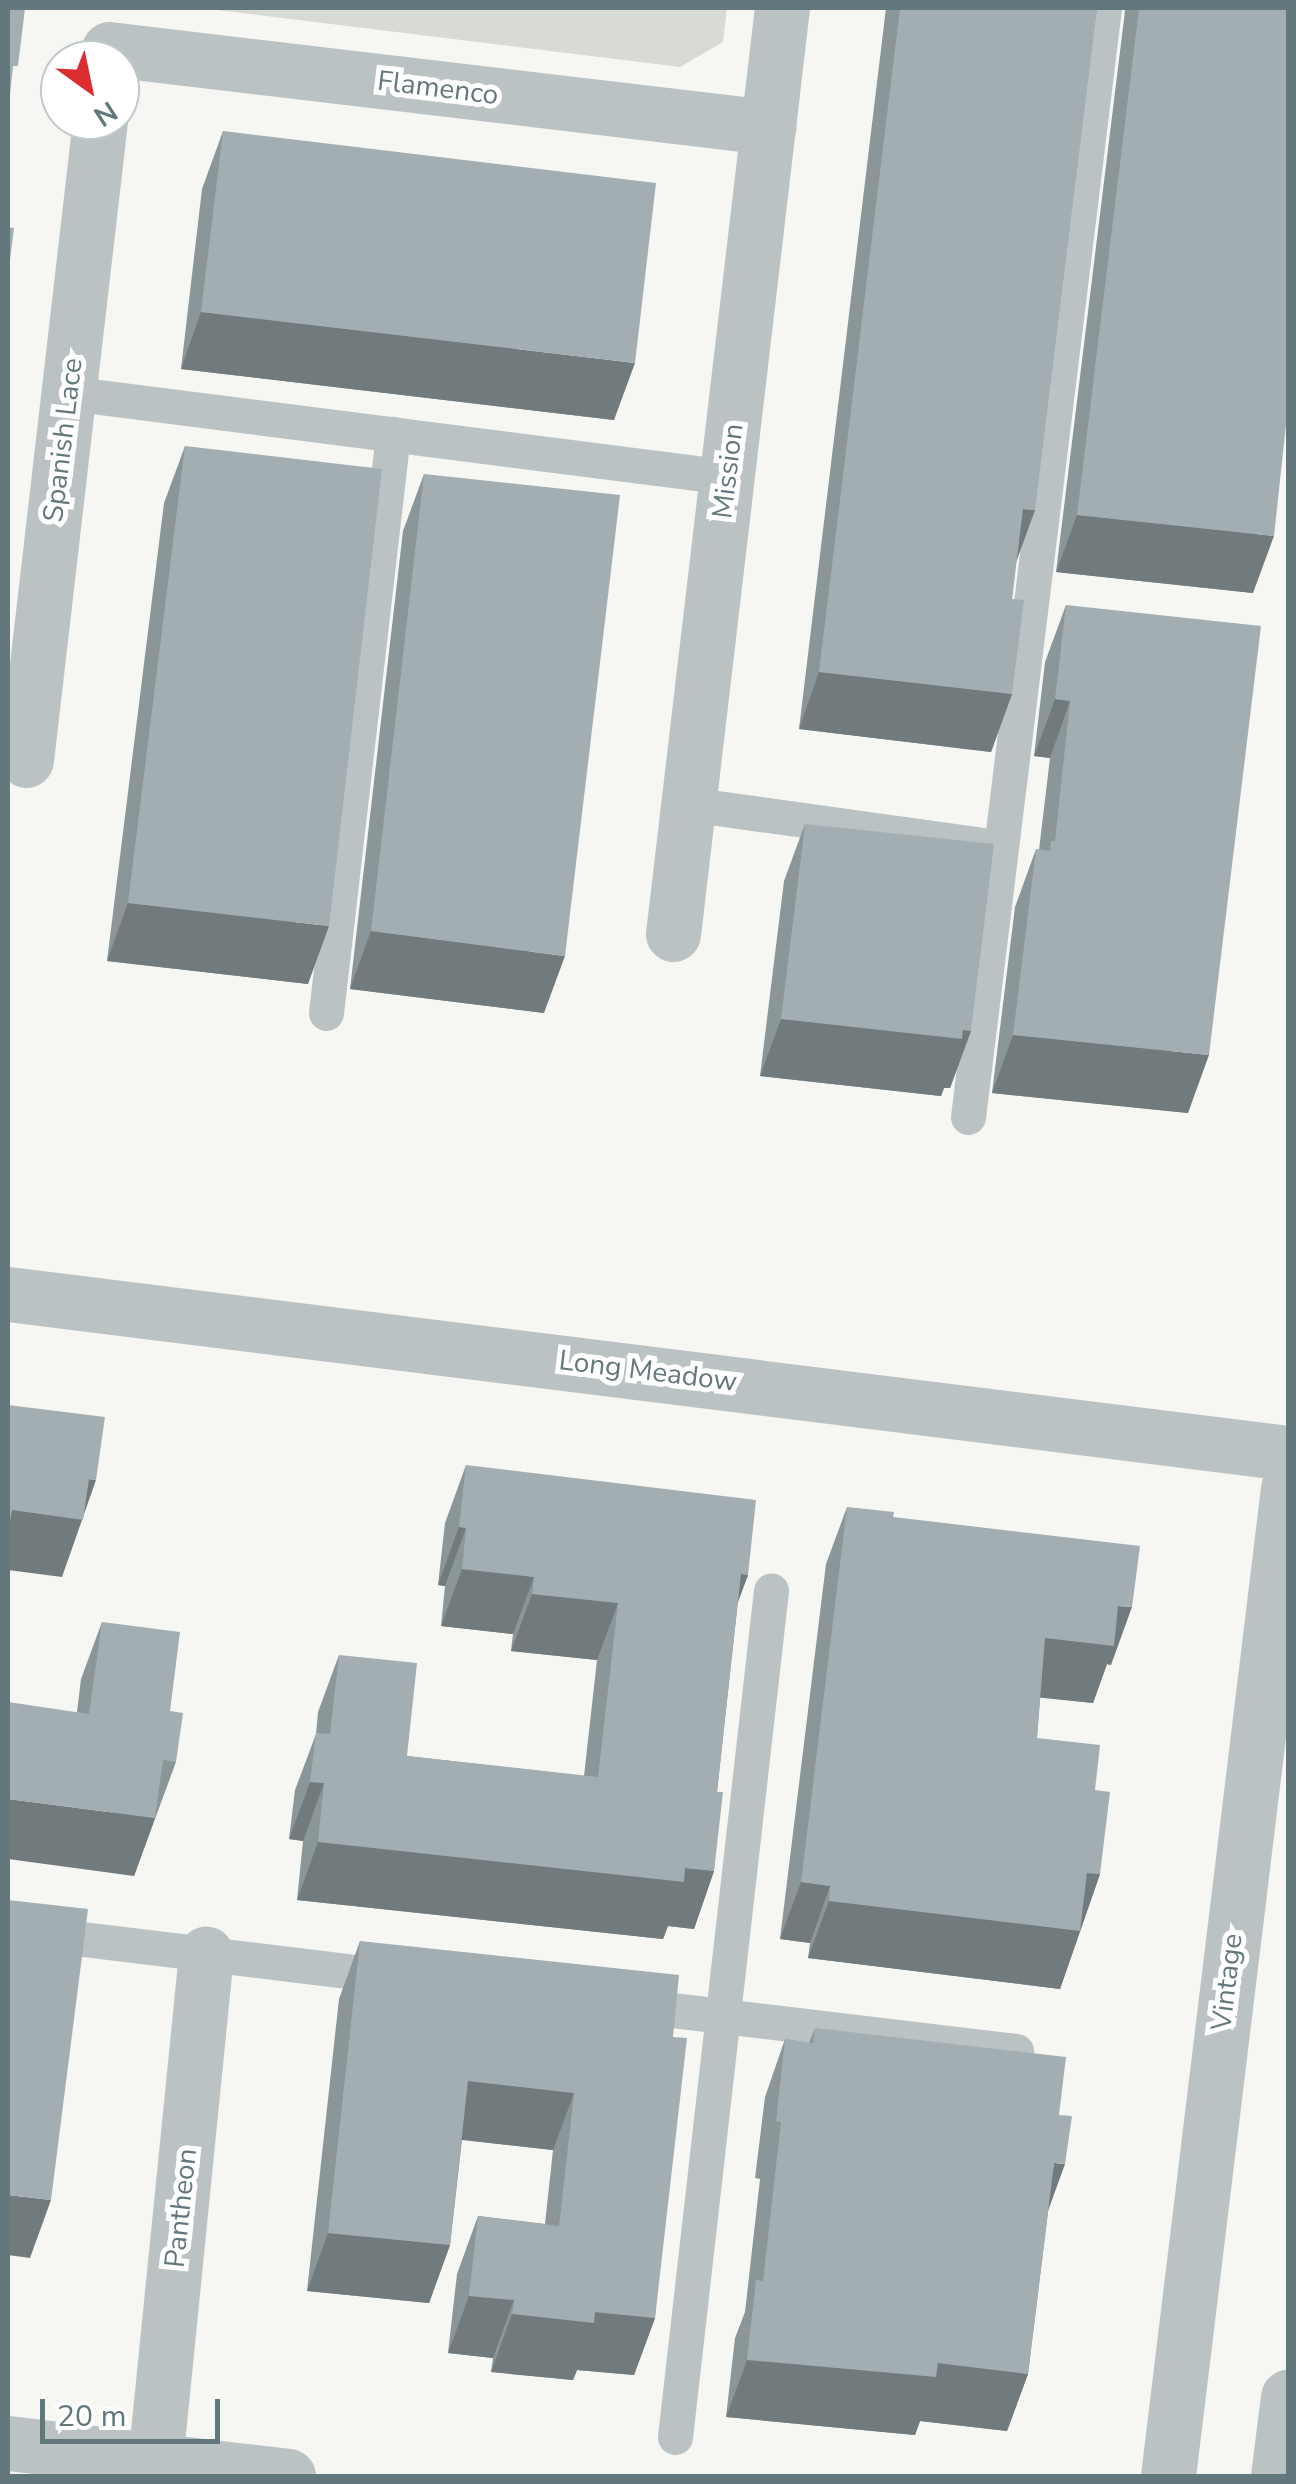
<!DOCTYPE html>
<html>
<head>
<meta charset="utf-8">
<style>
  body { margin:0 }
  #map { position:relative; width:1296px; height:2484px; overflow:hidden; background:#f6f6f3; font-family:"Nunito Sans",sans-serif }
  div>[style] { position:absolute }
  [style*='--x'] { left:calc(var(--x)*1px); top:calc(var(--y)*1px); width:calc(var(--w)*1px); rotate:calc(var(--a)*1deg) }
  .green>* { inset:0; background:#d8dbd3 }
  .service>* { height:35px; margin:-17.5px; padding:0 17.5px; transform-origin:17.5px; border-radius:17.5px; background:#bbc2c3 }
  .minor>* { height:55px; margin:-27.5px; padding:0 27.5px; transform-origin:27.5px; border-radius:27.5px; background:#bbc2c3 }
  .tertiary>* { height:55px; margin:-27.5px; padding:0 27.5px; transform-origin:27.5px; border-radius:27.5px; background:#bbc2c3 }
  .wall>* { inset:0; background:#8b9698 }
  .shaded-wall>* { inset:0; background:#717a7c }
  .building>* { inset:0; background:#a2aeb1 }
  span { translate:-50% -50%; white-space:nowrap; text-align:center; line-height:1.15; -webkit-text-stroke:10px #fff; paint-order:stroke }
  .street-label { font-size:28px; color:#62787d }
  .frame { position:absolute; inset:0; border:10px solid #62787d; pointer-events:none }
  .north { position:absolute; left:40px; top:40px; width:100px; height:100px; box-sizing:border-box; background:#fff; border:2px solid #c0c9cb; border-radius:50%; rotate:147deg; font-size:28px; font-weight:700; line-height:40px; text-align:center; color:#62787d }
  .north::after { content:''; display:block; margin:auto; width:35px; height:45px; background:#dc2d30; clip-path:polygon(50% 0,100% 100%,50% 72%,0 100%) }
  .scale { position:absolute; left:40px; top:2399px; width:180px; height:45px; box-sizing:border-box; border:5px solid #62787d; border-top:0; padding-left:12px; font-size:30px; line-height:35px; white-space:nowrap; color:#62787d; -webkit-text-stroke:8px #fff; paint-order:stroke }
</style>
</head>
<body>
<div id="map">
  <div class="green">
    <i style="clip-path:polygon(201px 8px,727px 8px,723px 42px,680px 67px)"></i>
  </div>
  <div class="service">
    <i style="--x:68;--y:393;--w:664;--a:7.26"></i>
    <i style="--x:688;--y:804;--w:300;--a:7.9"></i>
    <i style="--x:326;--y:1013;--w:583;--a:-83.4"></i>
    <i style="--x:968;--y:1117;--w:1117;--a:-83.01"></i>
    <i style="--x:8;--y:1930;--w:390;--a:6.9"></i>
    <i style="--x:630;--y:2005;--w:389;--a:6.8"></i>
    <i style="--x:675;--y:2437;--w:852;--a:-83.53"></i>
  </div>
  <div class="minor">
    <i style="--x:109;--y:49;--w:664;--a:6.75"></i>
    <i style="--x:26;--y:760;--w:644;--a:-83.4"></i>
    <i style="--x:673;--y:934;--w:932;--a:-83.29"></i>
    <i style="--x:8;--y:2443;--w:282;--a:6.7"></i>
    <i style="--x:155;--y:2462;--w:511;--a:-84.27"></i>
  </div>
  <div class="tertiary">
    <i style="--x:8;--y:1294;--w:1290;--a:7.08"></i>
    <i style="--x:1168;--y:2476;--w:995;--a:-83.07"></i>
    <i style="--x:1278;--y:2476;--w:80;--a:-82.8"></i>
  </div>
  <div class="wall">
    <i style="clip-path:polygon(886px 8px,1097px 8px,1016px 561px,1012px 599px,1012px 694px,991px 752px,799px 729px)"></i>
    <i style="clip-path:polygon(1124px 8px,1288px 8px,1253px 593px,1056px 572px,1125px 11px)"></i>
    <i style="clip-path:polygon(223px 131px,614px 420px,181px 369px,202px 189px)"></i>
    <i style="clip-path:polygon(185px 446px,308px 984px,107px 961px,164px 503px)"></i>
    <i style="clip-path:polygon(424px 474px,544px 1013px,350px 989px,403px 531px)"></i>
    <i style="clip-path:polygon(1066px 605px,1188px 1113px,992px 1093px,1015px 907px,1036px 849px,1039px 850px,1050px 758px,1034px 756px,1045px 662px)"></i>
    <i style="clip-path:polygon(805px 824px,971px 1031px,950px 1088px,944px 1088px,941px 1096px,760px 1076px,784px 881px)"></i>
    <i style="clip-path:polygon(466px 1465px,748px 1575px,738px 1600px,717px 1792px,714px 1871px,694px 1929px,668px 1926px,663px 1939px,297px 1900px,303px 1841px,289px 1839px,295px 1790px,316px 1734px,318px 1712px,339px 1655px,407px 1756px,584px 1776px,597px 1660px,511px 1651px,513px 1634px,441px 1626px,445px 1586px,438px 1585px,445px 1523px)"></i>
    <i style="clip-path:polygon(847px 1507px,893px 1517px,1111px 1665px,1107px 1664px,1093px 1703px,1040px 1697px,1037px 1738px,1095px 1790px,1100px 1874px,1060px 1989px,808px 1958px,810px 1943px,780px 1939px,826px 1564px)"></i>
    <i style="clip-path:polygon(102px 1622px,170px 1711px,176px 1762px,134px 1876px,77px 1712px,81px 1679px)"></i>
    <i style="clip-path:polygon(360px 1941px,673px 2037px,655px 2318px,634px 2375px,577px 2370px,573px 2380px,491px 2372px,493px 2358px,448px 2353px,457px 2274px,478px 2216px,545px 2224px,553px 2150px,462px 2140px,450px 2245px,429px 2303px,307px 2291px,339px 1999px)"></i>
    <i style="clip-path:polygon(815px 2028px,1048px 2212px,1028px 2374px,1007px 2431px,920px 2421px,915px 2435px,726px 2417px,735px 2338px,745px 2312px,760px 2179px,755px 2178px,765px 2097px,785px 2039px,809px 2043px)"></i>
  </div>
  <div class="shaded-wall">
    <i style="clip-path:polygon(201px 312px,635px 363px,614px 420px,181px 369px)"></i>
    <i style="clip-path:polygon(1023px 509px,1035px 510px,1014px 568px)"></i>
    <i style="clip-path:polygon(1077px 515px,1274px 536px,1253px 593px,1056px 572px)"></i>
    <i style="clip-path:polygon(819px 672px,1012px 694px,991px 752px,799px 729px)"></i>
    <i style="clip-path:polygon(1055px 699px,1070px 701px,1050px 758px,1034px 756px)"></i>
    <i style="clip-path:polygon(128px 903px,329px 926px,308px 984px,107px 961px)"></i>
    <i style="clip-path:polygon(371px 931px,565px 956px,544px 1013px,350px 989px)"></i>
    <i style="clip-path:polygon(781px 1019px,963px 1030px,971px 1031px,950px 1088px,944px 1088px,941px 1096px,760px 1076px)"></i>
    <i style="clip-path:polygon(1013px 1035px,1209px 1055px,1188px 1113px,992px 1093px)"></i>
    <i style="clip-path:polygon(89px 1479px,96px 1480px,62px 1577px,8px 1570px,8px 1521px,12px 1510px)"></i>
    <i style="clip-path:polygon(459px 1527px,466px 1528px,445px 1586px,438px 1585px)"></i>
    <i style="clip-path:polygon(462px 1569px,534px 1577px,513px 1634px,441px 1626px)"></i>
    <i style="clip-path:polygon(741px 1574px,748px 1575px,727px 1632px)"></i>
    <i style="clip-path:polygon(532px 1594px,618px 1603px,597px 1660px,511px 1651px)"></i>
    <i style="clip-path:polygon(1118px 1606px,1132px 1607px,1111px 1665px,1107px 1664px,1093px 1703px,1024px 1696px,1045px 1638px)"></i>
    <i style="clip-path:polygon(310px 1782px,324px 1783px,303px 1841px,289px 1839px)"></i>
    <i style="clip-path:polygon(8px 1799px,155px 1818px,134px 1876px,8px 1859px)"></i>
    <i style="clip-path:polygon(318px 1842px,685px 1868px,714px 1871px,694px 1929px,668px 1926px,663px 1939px,297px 1900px)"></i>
    <i style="clip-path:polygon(1087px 1873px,1100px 1874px,1060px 1989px,808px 1958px,829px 1901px)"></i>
    <i style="clip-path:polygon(801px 1882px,830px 1886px,810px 1943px,780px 1939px)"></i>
    <i style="clip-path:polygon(468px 2081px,574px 2093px,553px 2150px,447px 2138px)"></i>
    <i style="clip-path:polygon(1054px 2163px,1065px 2164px,1044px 2222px)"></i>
    <i style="clip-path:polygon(8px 2195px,51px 2200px,30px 2258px,8px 2255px)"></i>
    <i style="clip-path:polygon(328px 2233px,450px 2245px,429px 2303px,307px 2291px)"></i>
    <i style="clip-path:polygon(469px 2296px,514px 2300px,493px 2358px,448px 2353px)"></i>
    <i style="clip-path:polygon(595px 2312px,655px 2318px,634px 2375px,577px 2370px,573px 2380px,491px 2372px,512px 2314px)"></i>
    <i style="clip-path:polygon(747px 2360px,938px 2363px,1028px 2374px,1007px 2431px,920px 2421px,915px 2435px,726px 2417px)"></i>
  </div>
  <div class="building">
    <i style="clip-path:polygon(8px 8px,25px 8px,18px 66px,13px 66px,8px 115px)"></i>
    <i style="clip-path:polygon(900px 8px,1097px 8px,1035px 510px,1023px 509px,1012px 599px,1024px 600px,1012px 694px,819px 672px)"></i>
    <i style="clip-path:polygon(1139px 8px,1288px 8px,1288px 406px,1274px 536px,1077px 515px)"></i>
    <i style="clip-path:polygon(223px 131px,656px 183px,635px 363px,201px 312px)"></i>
    <i style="clip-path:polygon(8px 227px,14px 228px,8px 276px)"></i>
    <i style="clip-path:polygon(185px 446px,382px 469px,329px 926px,128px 903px)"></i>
    <i style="clip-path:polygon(424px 474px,620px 495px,565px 956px,371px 931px)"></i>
    <i style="clip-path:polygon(1066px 605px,1261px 626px,1209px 1055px,1013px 1035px,1036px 849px,1050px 851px,1051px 841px,1055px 841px,1070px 701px,1055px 699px)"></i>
    <i style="clip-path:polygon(805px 824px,994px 844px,971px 1031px,963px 1030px,962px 1039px,781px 1019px)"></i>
    <i style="clip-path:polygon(8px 1405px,105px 1417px,96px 1480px,89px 1479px,83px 1520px,12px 1510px,9px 1526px,8px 1526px)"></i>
    <i style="clip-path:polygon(466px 1465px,756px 1500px,748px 1575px,741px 1574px,717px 1792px,723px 1792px,714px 1871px,685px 1868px,684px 1882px,318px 1842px,324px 1783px,310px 1782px,316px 1733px,330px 1734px,339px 1655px,417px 1663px,407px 1756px,598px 1777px,618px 1603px,532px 1594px,534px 1577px,462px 1569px,466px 1528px,459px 1527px)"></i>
    <i style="clip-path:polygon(847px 1507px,894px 1512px,893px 1517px,1140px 1546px,1132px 1607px,1118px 1606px,1114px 1646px,1045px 1638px,1037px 1738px,1100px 1745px,1095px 1790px,1110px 1792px,1100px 1874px,1087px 1873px,1080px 1931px,829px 1901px,830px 1886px,801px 1882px)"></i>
    <i style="clip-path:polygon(102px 1622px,180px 1632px,170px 1711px,183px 1713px,176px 1762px,163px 1760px,155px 1818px,8px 1799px,8px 1702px,89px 1714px)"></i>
    <i style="clip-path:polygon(8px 1900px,88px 1909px,51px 2200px,8px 2195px)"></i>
    <i style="clip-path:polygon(360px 1941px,679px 1975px,673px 2037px,687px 2038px,655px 2318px,595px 2312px,594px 2323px,512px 2314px,514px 2300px,469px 2296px,478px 2216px,559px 2226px,574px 2093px,468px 2081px,450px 2245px,328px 2233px)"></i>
    <i style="clip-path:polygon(815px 2028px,1066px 2057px,1059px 2115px,1072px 2116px,1065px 2164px,1054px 2163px,1028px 2374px,938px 2363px,936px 2377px,747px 2360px,756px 2280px,763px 2281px,781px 2122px,776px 2121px,785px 2039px,813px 2043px)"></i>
  </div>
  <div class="street-label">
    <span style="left:438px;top:88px;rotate:7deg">Flamenco</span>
    <span style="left:63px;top:440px;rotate:-83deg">Spanish Lace</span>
    <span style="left:728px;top:471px;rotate:-83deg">Mission</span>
    <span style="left:648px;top:1371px;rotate:7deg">Long Meadow</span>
    <span style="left:1227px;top:1982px;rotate:-83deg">Vintage</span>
    <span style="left:181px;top:2208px;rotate:-84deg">Pantheon</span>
  </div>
  <div class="frame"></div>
  <div class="north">N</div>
  <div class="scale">20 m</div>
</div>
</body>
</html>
